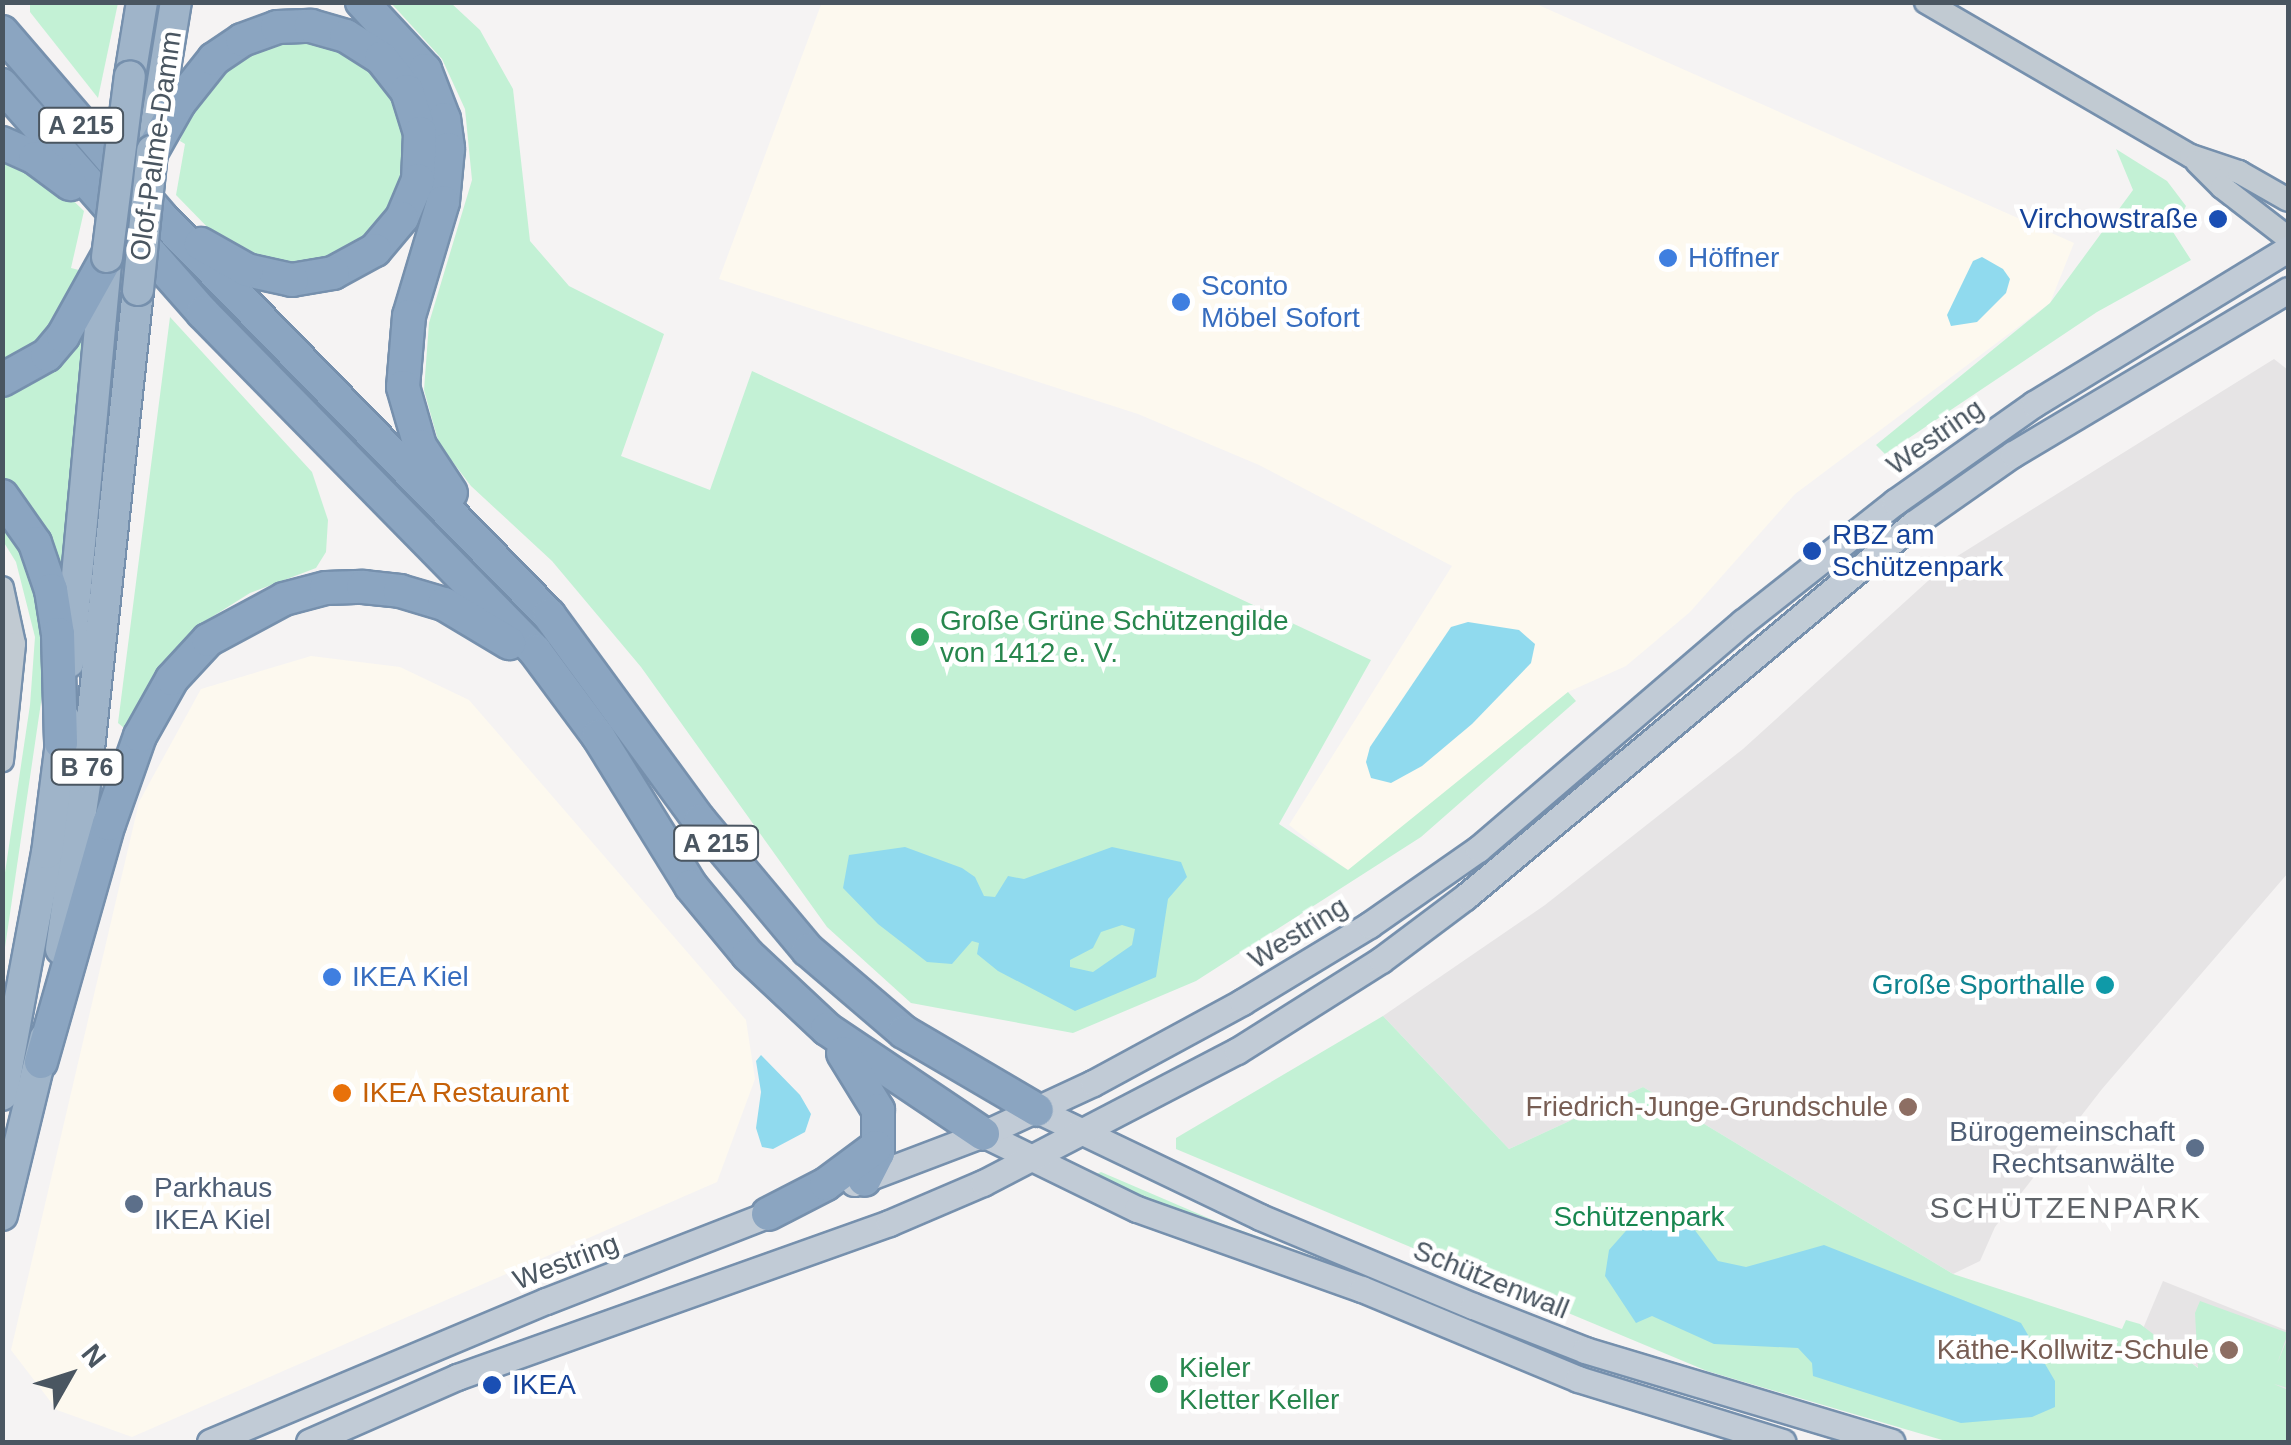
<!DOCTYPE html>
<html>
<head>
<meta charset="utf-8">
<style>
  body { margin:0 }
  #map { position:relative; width:2291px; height:1445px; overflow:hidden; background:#f5f3f3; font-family:Helvetica,sans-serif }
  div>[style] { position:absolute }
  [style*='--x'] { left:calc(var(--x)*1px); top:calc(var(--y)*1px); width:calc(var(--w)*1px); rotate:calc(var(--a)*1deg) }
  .commercial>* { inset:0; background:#fdf9ef }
  .education>* { inset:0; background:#e6e4e5 }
  .green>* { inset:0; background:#c3f1d5 }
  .water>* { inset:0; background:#90daee }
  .roads { filter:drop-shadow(2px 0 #7690ad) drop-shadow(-2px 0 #7690ad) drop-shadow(0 2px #7690ad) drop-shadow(0 -2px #7690ad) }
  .tertiary>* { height:22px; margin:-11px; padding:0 11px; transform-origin:11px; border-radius:11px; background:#c1cad2 }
  .secondary>* { height:25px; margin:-12.5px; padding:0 12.5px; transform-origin:12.5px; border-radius:12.5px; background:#c1cbd6 }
  .trunk>* { height:30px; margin:-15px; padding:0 15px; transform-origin:15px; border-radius:15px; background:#9fb4c9 }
  .motorway>* { height:32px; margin:-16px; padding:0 16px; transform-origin:16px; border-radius:16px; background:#8ba5c1 }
  .bridges { filter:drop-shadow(2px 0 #7690ad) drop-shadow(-2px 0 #7690ad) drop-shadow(0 2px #7690ad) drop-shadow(0 -2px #7690ad) }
  .trunk-bridge>* { height:30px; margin:-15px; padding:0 15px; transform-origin:15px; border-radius:15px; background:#9fb4c9 }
  .dots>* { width:28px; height:28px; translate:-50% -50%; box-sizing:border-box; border:5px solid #fff; border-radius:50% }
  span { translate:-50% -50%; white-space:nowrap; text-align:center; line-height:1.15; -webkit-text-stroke:9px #fff; paint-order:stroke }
  .shield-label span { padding:2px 8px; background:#fff; border:2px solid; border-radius:8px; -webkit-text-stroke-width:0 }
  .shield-label { font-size:25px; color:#4a5661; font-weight:700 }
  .street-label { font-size:28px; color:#4a5661 }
  .transit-label { font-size:28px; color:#164399 }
  .right { translate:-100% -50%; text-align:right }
  .left { translate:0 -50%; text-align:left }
  .shop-label { font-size:28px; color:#366cbe }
  .leisure-label { font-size:28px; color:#27864d }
  .culture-label { font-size:28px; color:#0d838f }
  .food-label { font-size:28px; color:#c56008 }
  .education-label { font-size:28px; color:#785e54 }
  .service-label { font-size:28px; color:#4e5e75 }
  .park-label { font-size:28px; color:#17864f }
  .neighbourhood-label { font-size:30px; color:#5f6368; letter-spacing:2.5px }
  .frame { position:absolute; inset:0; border:5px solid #4a5661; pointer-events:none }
  .north { position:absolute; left:20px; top:1325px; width:100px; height:100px; -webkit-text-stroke:8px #fff; paint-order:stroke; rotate:51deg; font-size:28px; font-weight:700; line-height:40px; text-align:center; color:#4a5661 }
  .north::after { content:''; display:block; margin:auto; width:35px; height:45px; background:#4a5661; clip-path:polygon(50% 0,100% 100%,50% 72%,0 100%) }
</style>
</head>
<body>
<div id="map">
  <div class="commercial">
    <i style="clip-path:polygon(822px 2px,1534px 3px,2074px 243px,2050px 303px,1795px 494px,1690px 612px,1626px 666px,1568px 692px,1348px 871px,1289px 825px,1452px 566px,1259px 465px,1138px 414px,719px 279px)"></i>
    <i style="clip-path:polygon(311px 656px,400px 667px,469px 700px,746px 1020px,755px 1079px,717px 1182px,132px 1437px,57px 1410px,11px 1350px,139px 802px,201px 689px)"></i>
  </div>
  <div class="education">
    <i style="clip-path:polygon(2274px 359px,2288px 370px,2288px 873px,2102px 1089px,1995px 1227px,1980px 1261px,1953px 1274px,1643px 1087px,1509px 1149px,1383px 1016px,1545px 905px,1743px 749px,1951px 560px)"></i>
    <i style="clip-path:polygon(2163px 1281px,2288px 1331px,2288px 1390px,2199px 1368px,2142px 1331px)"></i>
  </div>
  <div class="green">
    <i style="clip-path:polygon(30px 3px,118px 3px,98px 98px,30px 12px)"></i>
    <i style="clip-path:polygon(391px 3px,451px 3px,480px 30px,513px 89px,530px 241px,569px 286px,664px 334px,621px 456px,710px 490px,752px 371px,1371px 660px,1279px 824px,1348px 870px,1568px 692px,1576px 701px,1421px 837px,1196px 981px,1073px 1033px,911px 1003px,827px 927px,641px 667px,552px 561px,471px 486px,439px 444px,424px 390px,429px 323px,472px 180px,465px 109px,442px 59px)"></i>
    <i style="clip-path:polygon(325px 39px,386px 76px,414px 148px,380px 234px,317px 266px,268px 264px,214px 234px,176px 195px,185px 144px,180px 141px,194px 100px,258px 40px)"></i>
    <i style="clip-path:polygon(2116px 149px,2167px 181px,2186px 206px,2173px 232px,2191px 260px,2097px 312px,1885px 454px,1876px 445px,2050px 303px,2133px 190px)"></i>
    <i style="clip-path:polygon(2px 150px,53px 181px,84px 211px,71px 268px,79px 270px,53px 334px,2px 371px)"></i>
    <i style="clip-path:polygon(170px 317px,312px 472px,328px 520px,326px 552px,316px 568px,250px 593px,199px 625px,172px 660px,129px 732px,118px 723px)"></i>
    <i style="clip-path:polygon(84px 322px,83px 349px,62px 582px,3px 484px,3px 387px)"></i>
    <i style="clip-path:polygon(3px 513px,17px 533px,43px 608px,44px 682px,3px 961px,3px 886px,30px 705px,35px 637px,16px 562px,3px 541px)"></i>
    <i style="clip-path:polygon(1383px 1016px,1509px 1149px,1643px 1087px,1953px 1274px,2122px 1329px,2126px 1320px,2140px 1324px,2198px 1368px,2195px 1313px,2200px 1301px,2288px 1333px,2277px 1364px,2288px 1337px,2288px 1388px,2274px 1384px,2288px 1390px,2288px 1442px,1949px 1442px,1707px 1371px,1176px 1149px,1176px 1138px)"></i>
    <i style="clip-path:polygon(1101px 1172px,1220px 1223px,1438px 1301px,1436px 1305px,1109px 1187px,1092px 1176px)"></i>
  </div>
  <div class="water">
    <i style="clip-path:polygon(1982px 257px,2003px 269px,2010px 279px,2006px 293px,1977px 322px,1951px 326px,1947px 315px,1973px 261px)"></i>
    <i style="clip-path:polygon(1468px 622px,1519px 630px,1535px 644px,1531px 663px,1472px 724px,1422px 766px,1391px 783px,1371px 778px,1366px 762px,1370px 747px,1451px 627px)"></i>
    <i style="clip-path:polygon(evenodd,905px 847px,962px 868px,975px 877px,984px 896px,995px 897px,1008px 876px,1024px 879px,1112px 847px,1181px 862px,1187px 877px,1168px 899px,1156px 977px,1075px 1011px,998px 971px,977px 954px,979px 943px,972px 941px,952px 964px,927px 962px,878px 924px,843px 888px,849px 855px,905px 847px,1122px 925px,1135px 929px,1132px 945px,1093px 972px,1070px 967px,1070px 960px,1093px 948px,1101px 932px,1122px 925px)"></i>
    <i style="clip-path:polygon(761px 1055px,800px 1095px,811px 1114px,805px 1132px,773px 1149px,762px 1147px,756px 1128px,761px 1092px,756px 1061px)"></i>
    <i style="clip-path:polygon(1660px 1211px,1694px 1229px,1718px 1261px,1746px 1267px,1824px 1245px,2021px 1323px,2055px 1381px,2055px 1407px,2032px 1417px,1961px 1423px,1813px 1376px,1812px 1363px,1798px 1348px,1714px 1344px,1652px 1316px,1636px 1323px,1605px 1276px,1609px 1250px,1632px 1224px)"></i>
  </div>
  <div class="roads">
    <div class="tertiary">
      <i style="--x:1926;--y:2;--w:306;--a:30.2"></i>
      <i style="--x:2191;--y:156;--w:51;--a:18.4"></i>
      <i style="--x:2239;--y:172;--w:56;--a:29.7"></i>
      <i style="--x:2197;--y:162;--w:35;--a:45"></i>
      <i style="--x:2222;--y:187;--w:83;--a:37.7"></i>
      <i style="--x:2;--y:588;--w:57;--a:77.9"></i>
      <i style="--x:14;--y:644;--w:117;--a:95.9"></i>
    </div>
    <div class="secondary">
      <i style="--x:1037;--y:1110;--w:247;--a:25.6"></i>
      <i style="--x:1260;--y:1217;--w:231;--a:22.7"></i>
      <i style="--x:1473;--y:1306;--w:120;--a:21.4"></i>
      <i style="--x:1585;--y:1350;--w:320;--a:16.7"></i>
      <i style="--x:983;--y:1134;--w:171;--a:26"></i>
      <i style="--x:1137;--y:1209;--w:239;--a:19.6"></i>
      <i style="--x:1362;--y:1289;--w:234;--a:22.6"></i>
      <i style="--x:1578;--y:1379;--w:214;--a:17.1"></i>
      <i style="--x:854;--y:1183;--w:138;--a:-20.8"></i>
      <i style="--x:983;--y:1134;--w:121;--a:-24.9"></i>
      <i style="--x:1093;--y:1083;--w:170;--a:-28.5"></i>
      <i style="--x:1242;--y:1002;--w:149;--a:-31.2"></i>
      <i style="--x:1369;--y:925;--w:133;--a:-34.9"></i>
      <i style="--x:1478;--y:849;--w:349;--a:-40.6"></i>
      <i style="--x:1743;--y:622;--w:194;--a:-38.3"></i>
      <i style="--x:1895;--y:502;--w:170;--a:-35.2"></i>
      <i style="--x:2034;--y:404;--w:298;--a:-31.4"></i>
      <i style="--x:210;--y:1442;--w:364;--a:-22.8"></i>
      <i style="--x:546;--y:1301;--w:256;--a:-21.3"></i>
      <i style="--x:309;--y:1442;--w:162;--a:-23.7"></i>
      <i style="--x:457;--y:1377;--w:459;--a:-19.6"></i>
      <i style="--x:889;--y:1223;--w:102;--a:-23.1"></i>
      <i style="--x:983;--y:1183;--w:286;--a:-27.5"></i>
      <i style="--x:1237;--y:1051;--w:170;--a:-32.3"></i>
      <i style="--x:1381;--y:960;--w:105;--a:-36.9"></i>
      <i style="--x:1465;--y:897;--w:583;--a:-39.78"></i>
      <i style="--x:1913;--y:524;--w:122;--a:-35"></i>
      <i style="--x:2013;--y:454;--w:320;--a:-30.8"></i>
    </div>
    <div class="trunk">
      <i style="--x:130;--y:76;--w:75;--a:-80.8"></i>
      <i style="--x:152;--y:148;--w:148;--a:-80.7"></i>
      <i style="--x:69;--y:662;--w:404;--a:-84.7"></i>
      <i style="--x:61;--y:949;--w:174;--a:-81.7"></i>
      <i style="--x:86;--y:777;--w:490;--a:-83.9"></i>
      <i style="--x:2;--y:1095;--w:246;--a:-79.5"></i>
      <i style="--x:47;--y:853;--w:136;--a:-82.8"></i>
      <i style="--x:2;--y:1215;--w:182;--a:-76.3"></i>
    </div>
    <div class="motorway">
      <i style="--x:362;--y:2;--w:93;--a:47.2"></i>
      <i style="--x:425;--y:70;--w:53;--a:68.8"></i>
      <i style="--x:444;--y:119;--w:30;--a:82"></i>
      <i style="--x:448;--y:149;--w:53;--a:95.4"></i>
      <i style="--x:443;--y:202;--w:119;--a:106.6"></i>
      <i style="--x:409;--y:316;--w:71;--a:94.8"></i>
      <i style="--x:403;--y:387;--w:61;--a:73.9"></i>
      <i style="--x:420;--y:446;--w:56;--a:56.6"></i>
      <i style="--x:2;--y:32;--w:244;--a:49.3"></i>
      <i style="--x:161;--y:217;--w:556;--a:45.73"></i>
      <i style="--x:549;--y:615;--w:255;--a:53.8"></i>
      <i style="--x:700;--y:821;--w:168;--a:50.1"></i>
      <i style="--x:808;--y:950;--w:126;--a:40.5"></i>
      <i style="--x:904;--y:1032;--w:154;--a:30.4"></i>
      <i style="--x:2;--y:85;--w:304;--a:48.6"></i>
      <i style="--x:203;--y:313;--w:474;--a:45.5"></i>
      <i style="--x:535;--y:651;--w:106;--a:53.5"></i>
      <i style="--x:598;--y:736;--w:176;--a:58.2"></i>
      <i style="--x:691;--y:886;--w:89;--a:50.4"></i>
      <i style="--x:748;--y:955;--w:108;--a:43.1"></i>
      <i style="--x:827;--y:1029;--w:188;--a:33.9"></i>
      <i style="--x:2;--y:143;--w:36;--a:24"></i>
      <i style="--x:35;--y:158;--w:44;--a:36.6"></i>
      <i style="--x:152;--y:151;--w:55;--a:-60.6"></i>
      <i style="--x:179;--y:103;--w:56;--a:-51.5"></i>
      <i style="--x:214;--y:59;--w:34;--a:-34"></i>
      <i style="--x:242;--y:40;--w:37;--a:-20"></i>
      <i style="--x:277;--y:27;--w:34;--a:-2"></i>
      <i style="--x:311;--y:26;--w:36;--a:16"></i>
      <i style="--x:346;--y:36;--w:41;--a:32.2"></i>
      <i style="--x:381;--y:58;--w:42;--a:51.8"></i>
      <i style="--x:407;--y:91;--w:44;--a:72.8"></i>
      <i style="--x:420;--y:133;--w:47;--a:92.4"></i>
      <i style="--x:418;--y:180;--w:41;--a:112.8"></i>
      <i style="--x:402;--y:218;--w:42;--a:130.2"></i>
      <i style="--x:375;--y:250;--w:48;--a:151.3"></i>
      <i style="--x:333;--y:273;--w:42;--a:170.3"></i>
      <i style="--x:292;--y:280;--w:46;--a:-167.5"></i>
      <i style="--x:247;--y:270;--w:53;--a:-150.5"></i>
      <i style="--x:2;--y:380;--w:51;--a:-29.1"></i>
      <i style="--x:47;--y:355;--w:25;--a:-50"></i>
      <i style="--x:63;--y:336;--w:90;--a:-60.9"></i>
      <i style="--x:2;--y:496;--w:57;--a:54.9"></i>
      <i style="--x:35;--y:543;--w:50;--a:71.2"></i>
      <i style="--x:51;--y:590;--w:45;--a:81"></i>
      <i style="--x:58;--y:634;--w:109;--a:88.4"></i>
      <i style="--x:843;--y:1053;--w:67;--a:58.4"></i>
      <i style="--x:878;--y:1110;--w:43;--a:90"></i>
      <i style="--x:878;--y:1153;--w:30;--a:117"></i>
      <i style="--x:41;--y:1062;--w:248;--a:-74.1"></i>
      <i style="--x:109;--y:824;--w:93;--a:-70.6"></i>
      <i style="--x:140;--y:736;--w:65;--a:-60.7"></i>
      <i style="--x:172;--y:679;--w:53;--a:-47.3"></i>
      <i style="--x:208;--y:640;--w:86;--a:-28.3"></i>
      <i style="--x:284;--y:599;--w:43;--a:-14.7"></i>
      <i style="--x:326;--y:588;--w:37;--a:-2"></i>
      <i style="--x:363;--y:587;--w:37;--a:6"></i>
      <i style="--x:400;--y:591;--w:46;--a:16.5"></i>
      <i style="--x:444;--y:604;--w:76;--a:31"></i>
      <i style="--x:768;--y:1214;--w:65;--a:-27.3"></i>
      <i style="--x:826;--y:1184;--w:62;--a:-36.5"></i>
    </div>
  </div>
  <div class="bridges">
    <div class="trunk-bridge">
      <i style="--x:107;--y:257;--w:182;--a:-82.8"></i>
      <i style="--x:138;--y:290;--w:140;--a:-84.2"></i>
    </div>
  </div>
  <div class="dots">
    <i style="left:2218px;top:219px;background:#1a4fb4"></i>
    <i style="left:1668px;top:258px;background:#3f7fe0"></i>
    <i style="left:1181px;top:302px;background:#3f7fe0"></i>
    <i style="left:1812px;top:551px;background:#1a4fb4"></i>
    <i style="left:920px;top:637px;background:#2e9e5b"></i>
    <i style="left:332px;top:977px;background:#3f7fe0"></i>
    <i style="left:2105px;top:985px;background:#0f9aa8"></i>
    <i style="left:342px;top:1093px;background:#e8710a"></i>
    <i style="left:1908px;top:1107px;background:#8d6e63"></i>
    <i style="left:2195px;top:1148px;background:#5c6f8a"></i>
    <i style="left:134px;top:1204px;background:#5c6f8a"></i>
    <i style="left:2229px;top:1350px;background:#8d6e63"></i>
    <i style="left:1159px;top:1384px;background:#2e9e5b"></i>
    <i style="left:492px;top:1385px;background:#1a4fb4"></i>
  </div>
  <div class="shield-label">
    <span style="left:81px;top:125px">A 215</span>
    <span style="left:87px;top:767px">B 76</span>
    <span style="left:716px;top:843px">A 215</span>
  </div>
  <div class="street-label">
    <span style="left:156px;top:146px;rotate:-82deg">Olof-Palme-Damm</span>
    <span style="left:1935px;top:437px;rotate:-35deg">Westring</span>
    <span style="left:1298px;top:933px;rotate:-32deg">Westring</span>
    <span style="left:566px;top:1262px;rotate:-21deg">Westring</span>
    <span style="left:1491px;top:1280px;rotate:22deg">Schützenwall</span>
  </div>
  <div class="transit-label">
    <span class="right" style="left:2198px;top:219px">Virchowstraße</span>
    <span class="left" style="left:1832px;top:551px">RBZ am<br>Schützenpark</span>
    <span class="left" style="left:512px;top:1385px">IKEA</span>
  </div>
  <div class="shop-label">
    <span class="left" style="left:1688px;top:258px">Höffner</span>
    <span class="left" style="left:1201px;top:302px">Sconto<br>Möbel Sofort</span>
    <span class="left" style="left:352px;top:977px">IKEA Kiel</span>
  </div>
  <div class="leisure-label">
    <span class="left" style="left:940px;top:637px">Große Grüne Schützengilde<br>von 1412 e. V.</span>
    <span class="left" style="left:1179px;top:1384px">Kieler<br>Kletter Keller</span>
  </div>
  <div class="culture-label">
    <span class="right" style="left:2085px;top:985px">Große Sporthalle</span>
  </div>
  <div class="food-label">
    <span class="left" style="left:362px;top:1093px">IKEA Restaurant</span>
  </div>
  <div class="education-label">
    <span class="right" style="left:1888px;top:1107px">Friedrich-Junge-Grundschule</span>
    <span class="right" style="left:2209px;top:1350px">Käthe-Kollwitz-Schule</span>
  </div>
  <div class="service-label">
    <span class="right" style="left:2175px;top:1148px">Bürogemeinschaft<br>Rechtsanwälte</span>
    <span class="left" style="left:154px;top:1204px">Parkhaus<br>IKEA Kiel</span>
  </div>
  <div class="park-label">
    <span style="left:1639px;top:1217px">Schützenpark</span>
  </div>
  <div class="neighbourhood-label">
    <span style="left:2066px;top:1208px">SCHÜTZENPARK</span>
  </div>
  <div class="frame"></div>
  <div class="north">N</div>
</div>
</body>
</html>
